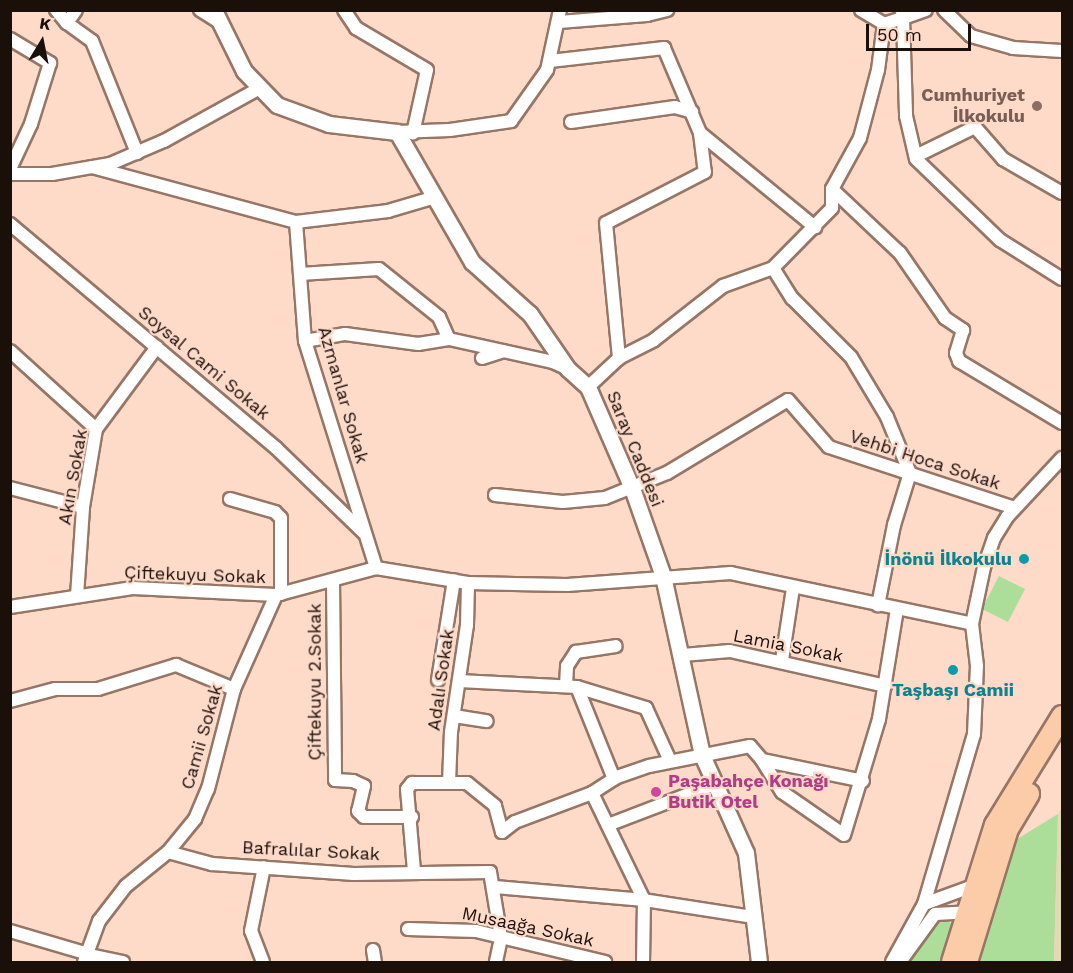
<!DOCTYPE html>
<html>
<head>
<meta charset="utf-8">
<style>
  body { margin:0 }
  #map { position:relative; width:1073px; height:973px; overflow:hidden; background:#fedac9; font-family:"Work Sans",sans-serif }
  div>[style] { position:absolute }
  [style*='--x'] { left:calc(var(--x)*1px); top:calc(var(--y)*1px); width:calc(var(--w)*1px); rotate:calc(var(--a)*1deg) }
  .green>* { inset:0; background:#acdd99 }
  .sand>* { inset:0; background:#e3d9b4 }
  .roads { filter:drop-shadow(2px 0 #967666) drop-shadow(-2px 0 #967666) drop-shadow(0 2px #967666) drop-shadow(0 -2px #967666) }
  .minor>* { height:12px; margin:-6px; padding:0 6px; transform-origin:6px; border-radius:6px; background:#fff }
  .tertiary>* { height:15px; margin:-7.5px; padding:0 7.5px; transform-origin:7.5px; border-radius:7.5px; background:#fff }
  .primary>* { height:20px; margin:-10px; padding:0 10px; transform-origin:10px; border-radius:10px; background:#fccba7 }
  .dots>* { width:16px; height:16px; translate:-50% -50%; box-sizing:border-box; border:3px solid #fedac9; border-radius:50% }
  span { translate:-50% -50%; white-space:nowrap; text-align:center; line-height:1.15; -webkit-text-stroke:4.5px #fedac9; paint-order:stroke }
  .education-label { font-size:18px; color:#785e54; font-weight:700 }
  .right { translate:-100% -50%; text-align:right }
  .street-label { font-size:18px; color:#1a0f09 }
  .culture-label { font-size:18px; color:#0d838f; font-weight:700 }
  .hotel-label { font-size:18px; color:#b23c85; font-weight:700 }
  .left { translate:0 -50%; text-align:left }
  .frame { position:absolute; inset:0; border:12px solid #1a0f09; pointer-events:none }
  .north { position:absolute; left:12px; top:12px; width:60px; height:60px; -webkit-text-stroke:4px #fedac9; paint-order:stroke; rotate:10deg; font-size:16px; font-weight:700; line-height:24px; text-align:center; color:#1a0f09 }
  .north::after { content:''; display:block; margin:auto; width:21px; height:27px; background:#1a0f09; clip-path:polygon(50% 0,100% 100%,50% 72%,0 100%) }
  .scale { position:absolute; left:866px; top:24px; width:105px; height:27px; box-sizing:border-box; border:3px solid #1a0f09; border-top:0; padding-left:8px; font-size:18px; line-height:21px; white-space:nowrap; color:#1a0f09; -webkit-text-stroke:4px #fedac9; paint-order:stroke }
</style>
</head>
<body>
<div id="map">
  <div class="green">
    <i style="clip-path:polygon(999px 576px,1025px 589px,1008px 622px,982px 609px)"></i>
    <i style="clip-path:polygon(1058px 814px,1054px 962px,980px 962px,1006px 846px)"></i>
    <i style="clip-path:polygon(938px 917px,957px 926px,946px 962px,908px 962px)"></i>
  </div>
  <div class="sand">
    <i style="clip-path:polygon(1062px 808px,1062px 962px,1054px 962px,1058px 814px)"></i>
  </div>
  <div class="roads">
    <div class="minor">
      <i style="--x:56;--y:10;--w:17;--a:50"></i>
      <i style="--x:76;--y:10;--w:16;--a:125"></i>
      <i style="--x:67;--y:23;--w:31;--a:36"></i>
      <i style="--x:92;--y:41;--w:121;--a:68.1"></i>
      <i style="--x:200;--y:10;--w:22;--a:32"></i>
      <i style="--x:344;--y:10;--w:22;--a:56"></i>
      <i style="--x:356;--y:28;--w:82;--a:30.6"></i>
      <i style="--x:427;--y:70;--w:65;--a:102.5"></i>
      <i style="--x:861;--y:10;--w:27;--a:31"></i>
      <i style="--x:944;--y:10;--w:37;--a:44"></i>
      <i style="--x:971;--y:36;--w:44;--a:15.9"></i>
      <i style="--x:1013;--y:48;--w:49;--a:3.5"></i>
      <i style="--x:902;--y:11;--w:7;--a:82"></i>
      <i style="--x:903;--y:18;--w:24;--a:-19"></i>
      <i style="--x:647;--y:15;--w:21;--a:-14"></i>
      <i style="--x:559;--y:22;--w:88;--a:-4.5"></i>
      <i style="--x:647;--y:15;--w:5;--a:-90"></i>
      <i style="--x:884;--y:24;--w:20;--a:-18"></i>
      <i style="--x:903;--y:18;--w:98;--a:88.2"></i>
      <i style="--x:906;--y:116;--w:44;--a:76.9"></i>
      <i style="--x:916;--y:159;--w:117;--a:44"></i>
      <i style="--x:1000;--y:240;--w:73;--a:32.2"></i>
      <i style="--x:10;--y:39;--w:47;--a:31"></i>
      <i style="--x:50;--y:63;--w:64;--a:107.3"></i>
      <i style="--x:31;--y:124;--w:50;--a:115"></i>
      <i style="--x:550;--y:61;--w:115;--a:-6.5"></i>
      <i style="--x:664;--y:48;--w:92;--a:67"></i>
      <i style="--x:700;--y:133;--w:39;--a:83"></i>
      <i style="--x:705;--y:172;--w:111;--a:152.7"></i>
      <i style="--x:606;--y:223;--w:136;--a:84.5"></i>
      <i style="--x:571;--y:122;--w:105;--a:-8.2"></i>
      <i style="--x:675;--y:107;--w:18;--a:16"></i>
      <i style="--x:397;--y:132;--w:53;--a:-2.2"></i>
      <i style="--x:450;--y:130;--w:62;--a:-8.4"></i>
      <i style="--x:511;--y:121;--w:62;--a:-54.8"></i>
      <i style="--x:547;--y:70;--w:61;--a:-77.8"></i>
      <i style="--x:700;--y:133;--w:149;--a:39.3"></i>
      <i style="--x:916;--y:156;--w:66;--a:-26.2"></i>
      <i style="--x:975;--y:127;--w:43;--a:48.8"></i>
      <i style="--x:1003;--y:159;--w:68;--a:30"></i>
      <i style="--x:92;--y:167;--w:211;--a:15.1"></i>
      <i style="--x:296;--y:222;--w:119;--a:85.7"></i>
      <i style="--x:305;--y:341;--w:238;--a:72.6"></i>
      <i style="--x:10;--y:174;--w:42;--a:0"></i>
      <i style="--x:52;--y:174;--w:59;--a:-9.8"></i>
      <i style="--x:110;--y:164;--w:59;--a:-23.1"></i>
      <i style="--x:164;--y:141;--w:110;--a:-28.9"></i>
      <i style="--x:832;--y:189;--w:93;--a:43.3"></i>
      <i style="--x:900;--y:253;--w:79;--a:55.3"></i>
      <i style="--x:945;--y:318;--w:22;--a:34"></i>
      <i style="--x:963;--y:330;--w:24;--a:107"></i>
      <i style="--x:956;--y:353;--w:9;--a:69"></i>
      <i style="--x:959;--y:361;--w:120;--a:31"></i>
      <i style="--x:296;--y:222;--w:93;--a:-6.8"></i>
      <i style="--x:388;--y:211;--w:46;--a:-16.5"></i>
      <i style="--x:10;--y:224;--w:348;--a:40.1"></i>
      <i style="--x:276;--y:448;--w:122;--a:44"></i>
      <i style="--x:773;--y:268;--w:36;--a:58"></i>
      <i style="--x:792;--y:298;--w:83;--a:45"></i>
      <i style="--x:851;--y:357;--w:70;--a:59"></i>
      <i style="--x:887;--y:417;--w:61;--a:67.7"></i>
      <i style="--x:910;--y:473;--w:54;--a:107.1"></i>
      <i style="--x:894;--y:525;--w:82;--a:101.3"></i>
      <i style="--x:300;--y:274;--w:79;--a:-3.6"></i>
      <i style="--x:379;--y:269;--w:77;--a:38.7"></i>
      <i style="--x:439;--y:317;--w:24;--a:66"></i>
      <i style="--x:305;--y:341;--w:41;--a:-9.9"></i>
      <i style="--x:345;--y:334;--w:74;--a:7.8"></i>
      <i style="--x:418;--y:344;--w:31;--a:-9"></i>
      <i style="--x:449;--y:339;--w:107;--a:12.5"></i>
      <i style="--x:553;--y:362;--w:17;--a:25"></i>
      <i style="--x:10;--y:351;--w:116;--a:42.2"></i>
      <i style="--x:482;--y:358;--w:22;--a:-18"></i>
      <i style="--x:588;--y:387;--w:42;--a:-43.1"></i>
      <i style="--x:619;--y:358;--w:39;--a:-27"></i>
      <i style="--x:654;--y:340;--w:88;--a:-38"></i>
      <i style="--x:723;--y:286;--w:53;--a:-19.8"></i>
      <i style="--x:773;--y:268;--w:84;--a:-45.5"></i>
      <i style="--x:832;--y:208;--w:19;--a:-90"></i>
      <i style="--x:832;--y:189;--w:58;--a:-61.2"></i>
      <i style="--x:860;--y:138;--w:70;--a:-75.2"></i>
      <i style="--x:878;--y:70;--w:46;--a:-82.6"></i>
      <i style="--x:10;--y:488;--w:75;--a:14.6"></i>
      <i style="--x:495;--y:495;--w:68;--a:5.9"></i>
      <i style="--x:563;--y:502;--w:42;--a:-5.4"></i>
      <i style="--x:605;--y:498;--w:67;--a:-22"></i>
      <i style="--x:667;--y:473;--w:141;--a:-31.1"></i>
      <i style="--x:788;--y:400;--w:62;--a:48.9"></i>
      <i style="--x:829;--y:447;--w:195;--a:18.2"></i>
      <i style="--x:230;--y:499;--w:47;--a:16.1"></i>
      <i style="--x:275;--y:512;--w:8;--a:45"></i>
      <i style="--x:281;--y:518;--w:76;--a:90"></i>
      <i style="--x:333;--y:580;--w:200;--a:89.4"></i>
      <i style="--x:335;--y:780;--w:18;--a:3"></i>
      <i style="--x:353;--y:781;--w:12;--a:24"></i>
      <i style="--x:364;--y:786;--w:26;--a:103"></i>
      <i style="--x:358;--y:811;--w:8;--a:45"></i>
      <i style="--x:364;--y:817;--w:48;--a:0"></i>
      <i style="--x:77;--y:596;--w:89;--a:-86.1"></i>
      <i style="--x:83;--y:507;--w:79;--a:-80.5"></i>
      <i style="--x:96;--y:429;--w:102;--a:-53.4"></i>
      <i style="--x:10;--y:607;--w:124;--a:-8.8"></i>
      <i style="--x:133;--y:588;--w:143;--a:2.8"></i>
      <i style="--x:276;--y:595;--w:104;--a:-15.1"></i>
      <i style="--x:376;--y:568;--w:93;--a:9.3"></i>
      <i style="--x:468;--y:583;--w:99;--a:1.2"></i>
      <i style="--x:567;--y:585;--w:164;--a:-4.2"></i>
      <i style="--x:731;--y:573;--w:246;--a:11.9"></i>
      <i style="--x:683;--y:655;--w:47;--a:-4.9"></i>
      <i style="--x:730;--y:651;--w:159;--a:12.7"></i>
      <i style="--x:782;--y:660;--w:73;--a:-81.3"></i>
      <i style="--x:438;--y:680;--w:101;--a:-80.9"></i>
      <i style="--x:459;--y:681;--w:118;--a:2.9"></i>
      <i style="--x:577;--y:687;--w:72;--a:16.9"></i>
      <i style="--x:646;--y:708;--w:58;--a:65.6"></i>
      <i style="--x:566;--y:686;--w:20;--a:-87"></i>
      <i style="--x:567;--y:666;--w:17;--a:-57"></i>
      <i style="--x:576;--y:652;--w:40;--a:-8.5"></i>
      <i style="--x:577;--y:687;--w:99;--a:68.1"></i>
      <i style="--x:10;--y:701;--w:47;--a:-14.9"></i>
      <i style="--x:55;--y:689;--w:43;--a:0"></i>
      <i style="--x:98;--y:689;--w:82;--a:-17.1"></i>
      <i style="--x:176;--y:665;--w:63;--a:22.5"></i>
      <i style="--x:454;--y:716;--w:33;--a:9"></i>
      <i style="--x:762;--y:760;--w:38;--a:58"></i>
      <i style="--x:782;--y:792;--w:75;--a:34.7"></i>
      <i style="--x:844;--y:835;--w:121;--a:-73.2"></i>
      <i style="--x:879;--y:719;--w:111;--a:-80.7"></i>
      <i style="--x:449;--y:783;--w:51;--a:-87.8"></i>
      <i style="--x:451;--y:732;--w:108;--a:-81.5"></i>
      <i style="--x:467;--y:625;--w:42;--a:-88.6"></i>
      <i style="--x:592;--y:793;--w:119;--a:64.1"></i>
      <i style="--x:644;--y:900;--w:62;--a:90.9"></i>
      <i style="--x:608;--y:825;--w:115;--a:-21"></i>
      <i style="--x:168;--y:852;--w:46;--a:15.3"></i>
      <i style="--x:212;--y:864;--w:142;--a:4"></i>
      <i style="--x:354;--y:874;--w:136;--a:-0.8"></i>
      <i style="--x:490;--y:872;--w:67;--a:80.5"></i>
      <i style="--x:501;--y:938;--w:25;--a:102"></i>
      <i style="--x:414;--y:871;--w:82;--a:-94.9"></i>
      <i style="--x:407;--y:789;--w:8;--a:-50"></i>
      <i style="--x:412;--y:783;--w:55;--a:0"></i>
      <i style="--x:467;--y:783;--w:36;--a:39"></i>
      <i style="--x:495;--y:806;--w:27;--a:75"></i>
      <i style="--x:502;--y:832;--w:16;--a:-38"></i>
      <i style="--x:515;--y:822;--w:82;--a:-20.6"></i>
      <i style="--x:592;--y:793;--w:30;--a:-33"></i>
      <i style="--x:617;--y:777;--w:34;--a:-19"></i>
      <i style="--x:649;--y:766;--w:103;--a:-11.2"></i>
      <i style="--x:750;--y:746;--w:18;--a:49"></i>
      <i style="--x:762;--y:760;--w:103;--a:11.7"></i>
      <i style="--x:495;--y:887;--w:150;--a:5"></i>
      <i style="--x:644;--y:900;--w:110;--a:8.9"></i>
      <i style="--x:924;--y:904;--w:177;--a:-73.6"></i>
      <i style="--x:974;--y:734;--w:68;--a:-87.5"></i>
      <i style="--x:977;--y:666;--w:42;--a:-96.8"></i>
      <i style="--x:972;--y:624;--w:58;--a:-78.1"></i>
      <i style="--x:984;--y:567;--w:31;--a:-71"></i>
      <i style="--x:994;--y:538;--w:25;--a:-58"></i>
      <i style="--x:1007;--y:517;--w:81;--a:-47"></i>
      <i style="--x:408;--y:929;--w:68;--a:1.7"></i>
      <i style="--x:476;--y:931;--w:133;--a:13.5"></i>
      <i style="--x:10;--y:931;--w:78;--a:16.3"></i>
      <i style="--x:373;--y:950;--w:12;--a:81"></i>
      <i style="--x:85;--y:954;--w:39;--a:12"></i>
      <i style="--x:84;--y:962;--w:44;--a:-69.9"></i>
      <i style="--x:99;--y:921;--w:44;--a:-52.4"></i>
      <i style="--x:126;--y:886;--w:54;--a:-39"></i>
      <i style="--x:168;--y:852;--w:43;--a:-50.7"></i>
      <i style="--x:195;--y:819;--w:33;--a:-67"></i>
      <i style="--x:208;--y:789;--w:103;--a:-75.4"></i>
      <i style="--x:234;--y:689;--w:103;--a:-65.9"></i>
      <i style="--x:263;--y:962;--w:33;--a:-111"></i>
      <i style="--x:251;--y:931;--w:65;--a:-78.5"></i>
      <i style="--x:892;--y:962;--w:66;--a:-61.1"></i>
      <i style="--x:924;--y:904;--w:55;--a:-20.1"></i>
      <i style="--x:900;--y:962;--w:59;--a:-53.9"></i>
      <i style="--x:935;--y:914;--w:38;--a:-3"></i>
    </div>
    <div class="tertiary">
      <i style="--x:214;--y:10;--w:68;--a:63.8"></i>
      <i style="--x:244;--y:71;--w:47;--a:45.9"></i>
      <i style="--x:277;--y:105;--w:55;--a:20.1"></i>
      <i style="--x:329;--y:124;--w:68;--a:6.7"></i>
      <i style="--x:397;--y:132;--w:150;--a:60"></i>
      <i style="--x:472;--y:262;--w:78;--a:41.9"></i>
      <i style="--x:530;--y:314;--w:67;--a:55.4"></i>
      <i style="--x:568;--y:369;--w:27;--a:42"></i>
      <i style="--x:588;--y:387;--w:110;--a:66.5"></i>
      <i style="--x:632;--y:488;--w:93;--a:70.6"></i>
      <i style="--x:663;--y:576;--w:183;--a:77.7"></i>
      <i style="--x:702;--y:755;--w:107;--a:65.8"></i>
      <i style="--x:746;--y:853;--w:110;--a:83.2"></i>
    </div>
    <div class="primary">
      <i style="--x:952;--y:962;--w:144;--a:-72.6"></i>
      <i style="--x:995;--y:825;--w:128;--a:-58.4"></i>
      <i style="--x:967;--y:962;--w:139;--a:-72.9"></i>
      <i style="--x:1008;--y:829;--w:41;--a:-59"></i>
    </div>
  </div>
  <div class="dots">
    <i style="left:1037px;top:106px;background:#8d6e63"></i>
    <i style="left:1024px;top:559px;background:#0f9aa8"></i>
    <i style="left:953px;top:670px;background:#0f9aa8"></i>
    <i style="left:656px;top:792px;background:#d1479c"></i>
  </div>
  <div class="education-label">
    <span class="right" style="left:1025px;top:106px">Cumhuriyet<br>İlkokulu</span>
  </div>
  <div class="street-label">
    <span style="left:204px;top:363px;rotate:40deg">Soysal Cami Sokak</span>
    <span style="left:343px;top:395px;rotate:74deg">Azmanlar Sokak</span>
    <span style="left:635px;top:449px;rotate:68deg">Saray Caddesi</span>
    <span style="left:925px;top:460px;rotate:18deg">Vehbi Hoca Sokak</span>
    <span style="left:73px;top:477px;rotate:-80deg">Akın Sokak</span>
    <span style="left:195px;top:575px;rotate:2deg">Çiftekuyu Sokak</span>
    <span style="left:788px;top:646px;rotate:11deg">Lamia Sokak</span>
    <span style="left:441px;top:680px;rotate:-82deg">Adalı Sokak</span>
    <span style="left:315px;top:682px;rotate:-90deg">Çiftekuyu 2.Sokak</span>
    <span style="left:202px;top:737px;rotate:-74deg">Camii Sokak</span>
    <span style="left:311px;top:851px;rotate:3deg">Bafralılar Sokak</span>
    <span style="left:528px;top:927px;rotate:12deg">Musaağa Sokak</span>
  </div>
  <div class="culture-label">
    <span class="right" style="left:1012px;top:559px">İnönü İlkokulu</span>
    <span style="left:953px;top:690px">Taşbaşı Camii</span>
  </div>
  <div class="hotel-label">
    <span class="left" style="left:668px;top:792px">Paşabahçe Konağı<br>Butik Otel</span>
  </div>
  <div class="frame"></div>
  <div class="north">K</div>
  <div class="scale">50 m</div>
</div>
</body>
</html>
